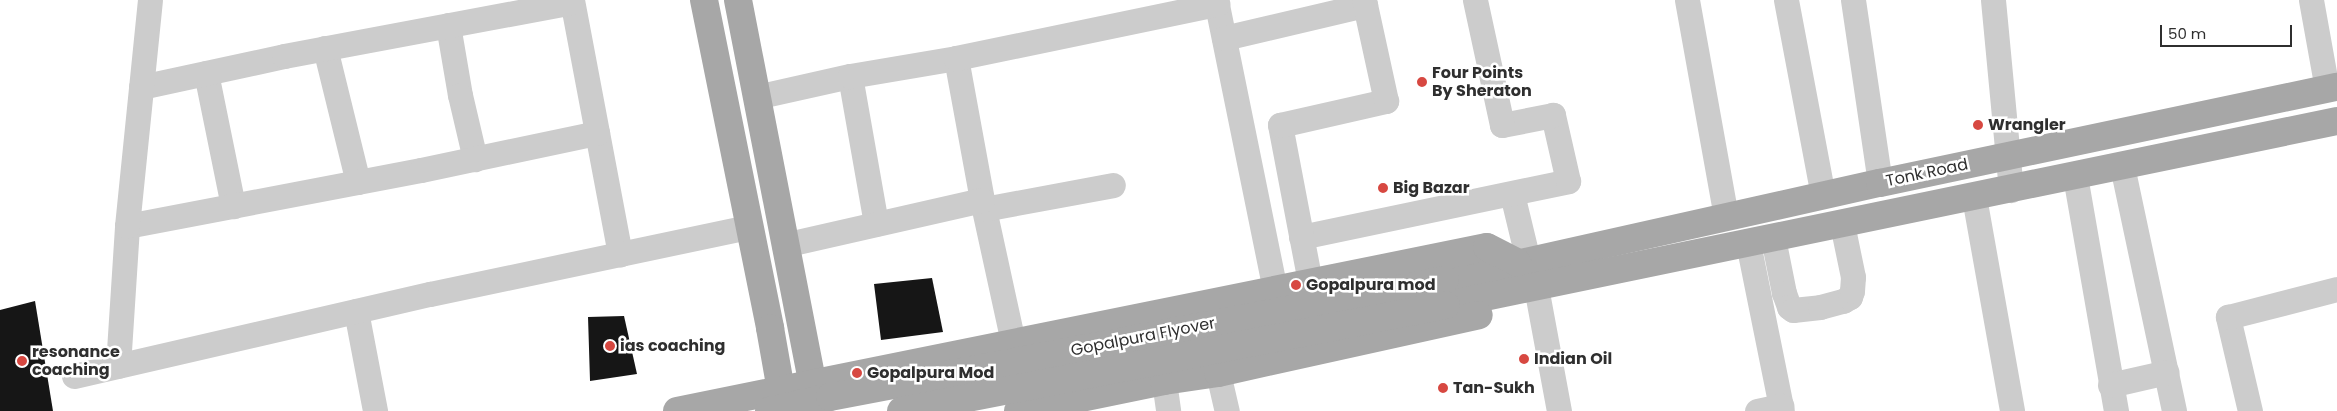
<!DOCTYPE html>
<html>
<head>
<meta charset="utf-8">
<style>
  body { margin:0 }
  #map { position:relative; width:2337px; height:411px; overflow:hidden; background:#fff; font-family:Poppins,sans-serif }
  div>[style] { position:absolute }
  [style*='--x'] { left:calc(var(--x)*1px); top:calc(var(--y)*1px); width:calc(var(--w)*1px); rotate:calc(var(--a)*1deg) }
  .building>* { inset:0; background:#161616 }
  .minor>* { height:25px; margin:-12.5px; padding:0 12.5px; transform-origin:12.5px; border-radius:12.5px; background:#ccc }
  .major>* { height:28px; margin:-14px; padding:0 14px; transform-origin:14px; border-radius:14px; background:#a7a7a7 }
  .major-bridge>* { height:28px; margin:-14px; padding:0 14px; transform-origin:14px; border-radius:14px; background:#a7a7a7 }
  .dots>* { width:14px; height:14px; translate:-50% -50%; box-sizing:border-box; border:2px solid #fff; border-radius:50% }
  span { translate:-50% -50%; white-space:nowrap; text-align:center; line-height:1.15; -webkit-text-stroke:5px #fff; paint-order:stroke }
  .poi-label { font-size:16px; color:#2f2f2f; font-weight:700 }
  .left { translate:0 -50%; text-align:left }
  .street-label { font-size:16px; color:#2f2f2f }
  .scale { position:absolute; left:2160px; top:25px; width:132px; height:22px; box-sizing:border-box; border:2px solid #2f2f2f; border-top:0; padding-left:6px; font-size:15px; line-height:18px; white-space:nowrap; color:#2f2f2f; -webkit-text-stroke:4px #fff; paint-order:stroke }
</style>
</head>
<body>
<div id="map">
  <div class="building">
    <i style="clip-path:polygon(932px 278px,943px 332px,881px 340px,874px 284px)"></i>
    <i style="clip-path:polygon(35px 301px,53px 411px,0 411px,0 310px)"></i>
    <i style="clip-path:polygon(624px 316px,637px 374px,590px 381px,588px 317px)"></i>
  </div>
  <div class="minor">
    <i style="--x:572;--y:0;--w:259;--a:79.3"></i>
    <i style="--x:1216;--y:0;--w:295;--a:78.5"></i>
    <i style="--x:1687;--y:0;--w:220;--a:79.8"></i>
    <i style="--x:1786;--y:0;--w:199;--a:79.3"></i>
    <i style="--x:1853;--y:0;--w:185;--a:81.6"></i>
    <i style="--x:1993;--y:0;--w:191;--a:84.6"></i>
    <i style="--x:2311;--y:0;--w:90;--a:79.8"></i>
    <i style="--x:448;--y:25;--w:71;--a:80.3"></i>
    <i style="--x:460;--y:95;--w:66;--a:76.8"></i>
    <i style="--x:1224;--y:38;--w:145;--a:-13.2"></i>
    <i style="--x:325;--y:48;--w:138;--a:76.2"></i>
    <i style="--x:956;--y:58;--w:144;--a:79.6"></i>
    <i style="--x:982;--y:200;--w:145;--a:77.7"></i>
    <i style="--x:206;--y:73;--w:136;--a:78.5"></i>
    <i style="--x:850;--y:76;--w:150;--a:80"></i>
    <i style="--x:141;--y:87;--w:146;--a:-12.2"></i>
    <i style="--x:284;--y:56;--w:293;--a:-10.6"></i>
    <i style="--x:756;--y:97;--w:96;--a:-12.6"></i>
    <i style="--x:850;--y:76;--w:108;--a:-9.6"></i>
    <i style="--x:956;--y:58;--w:267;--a:-11.7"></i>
    <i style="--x:2122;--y:166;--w:250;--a:78"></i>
    <i style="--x:2075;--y:176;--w:239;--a:80.1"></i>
    <i style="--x:1512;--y:194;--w:68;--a:76.4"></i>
    <i style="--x:1974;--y:197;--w:217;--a:79.9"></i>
    <i style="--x:984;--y:209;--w:131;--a:-10.5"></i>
    <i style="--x:127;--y:226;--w:299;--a:-10.8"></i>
    <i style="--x:421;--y:170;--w:180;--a:-11.9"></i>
    <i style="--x:1301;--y:237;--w:273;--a:-11.8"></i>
    <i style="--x:1568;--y:181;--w:68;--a:-102.8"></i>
    <i style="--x:1553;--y:115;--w:52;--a:168.9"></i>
    <i style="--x:1502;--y:125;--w:128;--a:-102.2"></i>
    <i style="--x:1773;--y:238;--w:56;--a:78.7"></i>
    <i style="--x:1784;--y:293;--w:15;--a:70"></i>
    <i style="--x:1789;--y:307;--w:5;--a:37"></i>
    <i style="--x:1793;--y:310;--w:27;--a:-6"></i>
    <i style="--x:1820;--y:307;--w:24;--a:-15"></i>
    <i style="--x:1843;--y:301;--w:8;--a:-30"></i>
    <i style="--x:1850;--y:297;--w:6;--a:-72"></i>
    <i style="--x:1852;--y:291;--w:14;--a:-86"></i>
    <i style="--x:1853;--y:277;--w:54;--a:-101.7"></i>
    <i style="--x:1748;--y:243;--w:171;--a:78.6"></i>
    <i style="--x:784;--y:245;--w:203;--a:-12.8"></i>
    <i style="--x:1310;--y:282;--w:160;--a:-100.8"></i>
    <i style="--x:1280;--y:125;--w:109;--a:-12.8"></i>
    <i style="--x:1386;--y:101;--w:103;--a:-102.3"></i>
    <i style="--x:1536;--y:287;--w:126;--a:79.5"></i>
    <i style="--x:356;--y:311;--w:102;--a:79.2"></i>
    <i style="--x:118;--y:366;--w:140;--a:-86.3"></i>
    <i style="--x:127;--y:226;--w:227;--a:-84.2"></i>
    <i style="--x:1218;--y:373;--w:39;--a:77"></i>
    <i style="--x:74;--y:376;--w:365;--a:-13"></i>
    <i style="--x:430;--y:294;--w:325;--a:-11.9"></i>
    <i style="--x:1164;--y:381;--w:30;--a:82"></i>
    <i style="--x:2110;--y:385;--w:58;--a:-12.8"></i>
    <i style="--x:1757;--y:411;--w:25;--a:-12"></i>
    <i style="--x:2250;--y:411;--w:97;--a:-103.2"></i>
    <i style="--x:2228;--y:317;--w:113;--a:-14.4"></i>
  </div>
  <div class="major">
    <i style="--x:704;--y:0;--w:335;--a:78.6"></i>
    <i style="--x:770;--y:328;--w:80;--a:80"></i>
    <i style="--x:738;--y:0;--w:408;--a:79"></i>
    <i style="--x:1445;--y:280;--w:446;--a:-12.6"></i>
    <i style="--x:1880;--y:183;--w:467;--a:-11.9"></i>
    <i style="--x:1446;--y:305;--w:910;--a:-11.67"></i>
    <i style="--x:677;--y:411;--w:826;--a:-11.45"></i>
    <i style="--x:1487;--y:247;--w:34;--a:27"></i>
    <i style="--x:1018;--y:411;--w:149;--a:-11.6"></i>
    <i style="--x:1164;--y:381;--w:55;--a:-8.4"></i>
    <i style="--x:1218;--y:373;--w:267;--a:-12.5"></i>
  </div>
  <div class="major-bridge">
    <i style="--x:769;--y:411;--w:63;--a:-12.9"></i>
    <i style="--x:830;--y:397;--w:626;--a:-10.77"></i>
    <i style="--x:901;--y:411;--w:555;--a:-11.01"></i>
  </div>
  <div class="dots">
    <i style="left:1422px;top:82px;background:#d74841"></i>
    <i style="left:1978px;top:125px;background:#d74841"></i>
    <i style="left:1383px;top:188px;background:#d74841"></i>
    <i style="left:1296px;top:285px;background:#d74841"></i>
    <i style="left:610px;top:346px;background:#d74841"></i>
    <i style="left:1524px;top:359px;background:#d74841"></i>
    <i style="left:22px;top:361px;background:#d74841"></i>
    <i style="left:857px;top:373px;background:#d74841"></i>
    <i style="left:1443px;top:388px;background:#d74841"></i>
  </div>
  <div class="poi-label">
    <span class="left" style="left:1432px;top:82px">Four Points<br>By Sheraton</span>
    <span class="left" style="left:1988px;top:125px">Wrangler</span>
    <span class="left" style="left:1393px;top:188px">Big Bazar</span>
    <span class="left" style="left:1306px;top:285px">Gopalpura mod</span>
    <span class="left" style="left:620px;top:346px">ias coaching</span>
    <span class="left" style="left:32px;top:361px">resonance<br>coaching</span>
    <span class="left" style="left:1534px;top:359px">Indian Oil</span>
    <span class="left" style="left:867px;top:373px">Gopalpura Mod</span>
    <span class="left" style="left:1453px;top:388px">Tan-Sukh</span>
  </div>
  <div class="street-label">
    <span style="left:1927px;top:173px;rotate:-12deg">Tonk Road</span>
    <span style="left:1143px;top:337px;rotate:-11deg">Gopalpura Flyover</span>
  </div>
  <div class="scale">50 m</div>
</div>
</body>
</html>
